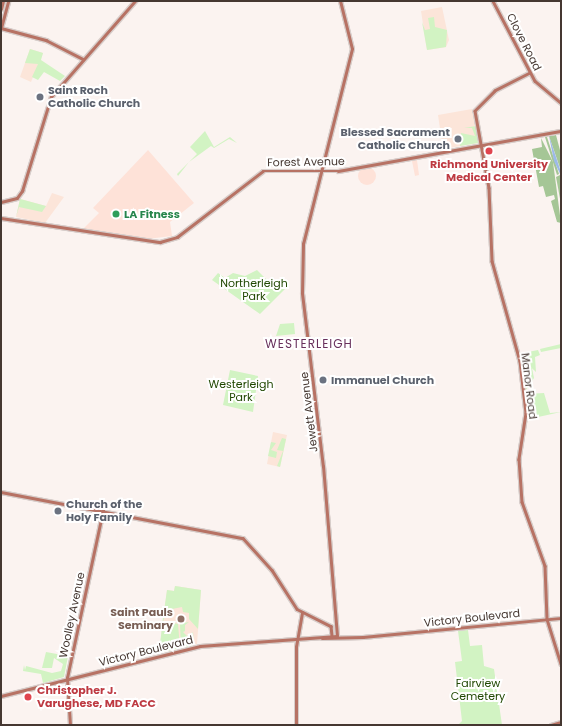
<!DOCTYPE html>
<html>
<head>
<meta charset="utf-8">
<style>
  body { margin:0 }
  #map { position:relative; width:562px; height:726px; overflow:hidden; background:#fbf3f0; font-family:Poppins,sans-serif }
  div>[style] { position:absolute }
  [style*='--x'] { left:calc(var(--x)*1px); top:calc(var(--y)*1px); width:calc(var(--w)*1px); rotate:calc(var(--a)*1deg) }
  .built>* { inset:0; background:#fee2d8 }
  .round { border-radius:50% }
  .education>* { inset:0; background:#fce5d9 }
  .green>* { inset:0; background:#d2f3c3 }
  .forest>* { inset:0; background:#a5c696 }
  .water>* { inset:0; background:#9cb9e8 }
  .roads { filter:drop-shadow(1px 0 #d7cdca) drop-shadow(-1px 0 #d7cdca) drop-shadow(0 1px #d7cdca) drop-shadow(0 -1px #d7cdca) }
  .secondary>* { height:2.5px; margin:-1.25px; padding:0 1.25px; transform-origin:1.25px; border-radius:1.25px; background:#b77264 }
  .dots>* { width:11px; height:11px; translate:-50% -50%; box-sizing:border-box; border:2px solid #fff; border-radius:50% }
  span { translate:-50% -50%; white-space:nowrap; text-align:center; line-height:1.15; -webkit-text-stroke:4px #fff; paint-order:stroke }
  .street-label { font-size:11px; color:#453731 }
  .worship-label { font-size:11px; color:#5b616d; font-weight:700 }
  .left { translate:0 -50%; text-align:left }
  .right { translate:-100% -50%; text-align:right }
  .health-label { font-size:11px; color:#be3a42; font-weight:700 }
  .leisure-label { font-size:11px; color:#27864d; font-weight:700 }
  .park-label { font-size:11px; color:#214803 }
  .education-label { font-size:11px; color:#785e54; font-weight:700 }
  .neighbourhood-label { font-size:12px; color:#68305c; letter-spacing:1px }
  .frame { position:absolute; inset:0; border:2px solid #453731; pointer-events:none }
</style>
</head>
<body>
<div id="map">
  <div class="built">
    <i style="clip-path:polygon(148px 150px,194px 203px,170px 222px,172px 236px,147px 239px,83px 229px,99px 213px,93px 208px)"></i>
    <i style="clip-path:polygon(417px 160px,419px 175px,415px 176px,412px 161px)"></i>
    <i class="round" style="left:358px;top:167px;width:18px;height:18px"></i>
  </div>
  <div class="education">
    <i style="clip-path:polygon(442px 7px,449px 40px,446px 47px,427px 50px,421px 11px)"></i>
    <i style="clip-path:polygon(30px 49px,43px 53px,31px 82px,20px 77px)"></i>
    <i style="clip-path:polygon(472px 109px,478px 143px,443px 149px,438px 115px)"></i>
    <i style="clip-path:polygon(52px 193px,64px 197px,45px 223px,16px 217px,20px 199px,46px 206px)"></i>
    <i style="clip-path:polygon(273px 432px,287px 435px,280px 467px,267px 464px)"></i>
    <i style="clip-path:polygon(175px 586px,201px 590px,197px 644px,159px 653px,167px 590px,174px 591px)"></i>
  </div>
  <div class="green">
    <i style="clip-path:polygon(434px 17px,435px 27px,447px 30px,446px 47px,427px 50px,422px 22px,425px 30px,430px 29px,428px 18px)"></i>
    <i style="clip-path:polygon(30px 49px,43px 53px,41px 60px,65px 76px,60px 81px,44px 72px,38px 80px,32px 77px,38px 64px,25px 63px)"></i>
    <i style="clip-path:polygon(476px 126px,478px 143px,460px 146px,461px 133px,475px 136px,472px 128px,464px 128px)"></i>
    <i style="clip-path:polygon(205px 131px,214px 147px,230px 137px,237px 143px,229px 139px,214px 148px,211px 146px,189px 162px,178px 176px,177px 174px,197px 154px,190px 147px)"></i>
    <i style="clip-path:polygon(20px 199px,24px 200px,46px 206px,42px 212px,19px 207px,16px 217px)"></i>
    <i style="clip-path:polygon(257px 270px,274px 287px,281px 281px,287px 287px,260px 314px,212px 280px,218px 273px,225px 278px,233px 273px,245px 276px)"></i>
    <i style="clip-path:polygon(294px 323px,295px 334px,276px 336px,280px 324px)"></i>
    <i style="clip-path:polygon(561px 344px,561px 348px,541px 352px,540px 349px)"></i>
    <i style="clip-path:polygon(538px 350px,540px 355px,535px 357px,536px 372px,522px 359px,527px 358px,528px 352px)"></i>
    <i style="clip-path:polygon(521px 362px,532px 368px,534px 378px,526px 390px)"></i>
    <i style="clip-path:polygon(230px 370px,258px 376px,253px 412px,223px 405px)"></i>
    <i style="clip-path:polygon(544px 393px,550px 413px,561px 412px,529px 419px,526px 394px)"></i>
    <i style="clip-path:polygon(282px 438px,286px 439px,280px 467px,277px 466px,283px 451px,277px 450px)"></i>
    <i style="clip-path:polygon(271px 442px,276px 443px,271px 450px,277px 452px,276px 458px,268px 456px)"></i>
    <i style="clip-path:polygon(175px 586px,201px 590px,198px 629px,189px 619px,189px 613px,183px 612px,182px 607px,167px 610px,162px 625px,167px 590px,174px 591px)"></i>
    <i style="clip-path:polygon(169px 622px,178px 624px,180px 648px,159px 653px,162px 627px,167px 627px)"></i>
    <i style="clip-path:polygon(189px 622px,185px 625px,185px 631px,183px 632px,188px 637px,193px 632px,194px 645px,181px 648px,180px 624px,184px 623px,184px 630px,184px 623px)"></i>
    <i style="clip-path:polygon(468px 630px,470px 646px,482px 645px,484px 666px,494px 669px,502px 725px,458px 725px,462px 721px,455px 662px,462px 661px,458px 631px)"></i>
    <i style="clip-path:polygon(46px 652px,68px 656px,64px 677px,43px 683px,41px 674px,23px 671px,24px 665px,25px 670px,26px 666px,52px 673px,61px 671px,63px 664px,54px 658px,52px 668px,42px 668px)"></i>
  </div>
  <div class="forest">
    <i style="clip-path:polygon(556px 135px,561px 154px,561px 171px,549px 136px)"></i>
    <i style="clip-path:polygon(545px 137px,547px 137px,559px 174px,557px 175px)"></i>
    <i style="clip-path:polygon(541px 138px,553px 162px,561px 223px,557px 222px,551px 201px,555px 199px,554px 195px,546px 197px,543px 186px,539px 187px,532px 149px,542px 147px)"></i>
    <i style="clip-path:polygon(560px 175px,561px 176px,561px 204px,556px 177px)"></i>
  </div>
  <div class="water">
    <i style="clip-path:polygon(549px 136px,561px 172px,561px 176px,554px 161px)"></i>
  </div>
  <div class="roads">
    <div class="secondary">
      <i style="--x:493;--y:1;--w:90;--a:62.3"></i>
      <i style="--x:535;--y:81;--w:34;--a:40"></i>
      <i style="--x:1;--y:9;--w:8;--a:-76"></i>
      <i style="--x:1;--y:28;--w:47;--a:14.9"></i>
      <i style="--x:46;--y:40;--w:42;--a:27.2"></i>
      <i style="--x:1;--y:28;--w:28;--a:-75"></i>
      <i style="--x:530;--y:73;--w:39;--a:153"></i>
      <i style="--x:495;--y:91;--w:28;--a:135"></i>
      <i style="--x:475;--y:111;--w:78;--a:79.7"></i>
      <i style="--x:489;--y:188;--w:73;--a:87.6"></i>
      <i style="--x:492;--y:261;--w:104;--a:74.4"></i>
      <i style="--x:520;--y:361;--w:52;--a:83.4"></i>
      <i style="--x:526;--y:413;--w:47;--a:98.7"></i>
      <i style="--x:519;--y:459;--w:43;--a:86"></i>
      <i style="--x:522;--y:502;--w:68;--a:70.2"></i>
      <i style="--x:545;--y:566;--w:53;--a:87.8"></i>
      <i style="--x:547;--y:619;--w:47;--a:72.7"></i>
      <i style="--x:1;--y:202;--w:16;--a:-14"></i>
      <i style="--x:17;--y:198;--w:9;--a:-54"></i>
      <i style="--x:22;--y:191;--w:98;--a:-72.9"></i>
      <i style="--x:51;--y:97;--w:128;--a:-48.8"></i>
      <i style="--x:1;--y:218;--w:161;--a:8.6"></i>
      <i style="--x:160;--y:242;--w:18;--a:-16"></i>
      <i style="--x:177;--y:237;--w:108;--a:-37.5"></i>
      <i style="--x:263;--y:171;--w:75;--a:0"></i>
      <i style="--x:338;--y:171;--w:227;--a:-10.2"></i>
      <i style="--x:1;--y:492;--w:246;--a:10.8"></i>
      <i style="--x:243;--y:538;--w:43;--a:47.8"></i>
      <i style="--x:272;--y:570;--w:46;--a:57.3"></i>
      <i style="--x:297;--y:609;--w:38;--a:27"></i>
      <i style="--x:331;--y:626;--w:9;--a:84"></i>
      <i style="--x:337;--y:636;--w:170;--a:-94.7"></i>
      <i style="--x:323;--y:467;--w:175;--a:-96.9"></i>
      <i style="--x:302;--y:293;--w:49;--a:-88.8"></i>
      <i style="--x:303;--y:244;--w:201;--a:-75.9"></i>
      <i style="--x:352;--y:49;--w:49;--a:-104"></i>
      <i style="--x:322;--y:638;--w:41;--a:-1.4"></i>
      <i style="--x:363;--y:637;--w:199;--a:-5.5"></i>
      <i style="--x:1;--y:696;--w:205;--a:-14.1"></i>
      <i style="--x:200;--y:646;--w:137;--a:-4.2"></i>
      <i style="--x:70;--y:725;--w:47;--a:-93.7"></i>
      <i style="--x:67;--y:678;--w:172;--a:-77.9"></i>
      <i style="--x:296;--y:725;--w:78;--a:-90"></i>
      <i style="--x:296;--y:647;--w:35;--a:-80"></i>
      <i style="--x:551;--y:725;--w:10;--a:-17"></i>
    </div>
  </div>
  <div class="dots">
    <i style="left:40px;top:97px;background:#6b7280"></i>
    <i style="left:458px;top:139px;background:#6b7280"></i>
    <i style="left:489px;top:151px;background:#e0444e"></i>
    <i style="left:116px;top:214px;background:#2e9e5b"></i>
    <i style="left:323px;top:380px;background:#6b7280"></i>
    <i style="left:58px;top:511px;background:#6b7280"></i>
    <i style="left:181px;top:619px;background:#8d6e63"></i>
    <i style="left:28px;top:697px;background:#e0444e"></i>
  </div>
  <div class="street-label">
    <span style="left:524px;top:42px;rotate:63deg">Clove Road</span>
    <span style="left:306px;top:162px;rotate:-1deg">Forest Avenue</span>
    <span style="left:529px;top:386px;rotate:83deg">Manor Road</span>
    <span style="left:309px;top:412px;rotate:-97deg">Jewett Avenue</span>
    <span style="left:72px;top:615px;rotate:-78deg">Woolley Avenue</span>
    <span style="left:472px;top:618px;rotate:-6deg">Victory Boulevard</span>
    <span style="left:146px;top:651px;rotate:-14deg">Victory Boulevard</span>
  </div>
  <div class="worship-label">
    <span class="left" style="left:48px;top:97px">Saint Roch<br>Catholic Church</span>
    <span class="right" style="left:450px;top:139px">Blessed Sacrament<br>Catholic Church</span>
    <span class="left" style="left:331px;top:380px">Immanuel Church</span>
    <span class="left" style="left:66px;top:511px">Church of the<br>Holy Family</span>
  </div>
  <div class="health-label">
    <span style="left:489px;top:171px">Richmond University<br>Medical Center</span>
    <span class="left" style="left:37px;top:697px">Christopher J.<br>Varughese, MD FACC</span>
  </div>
  <div class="leisure-label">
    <span class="left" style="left:124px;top:214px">LA Fitness</span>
  </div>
  <div class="park-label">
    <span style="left:254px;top:290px">Northerleigh<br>Park</span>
    <span style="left:241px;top:391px">Westerleigh<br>Park</span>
    <span style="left:478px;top:690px">Fairview<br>Cemetery</span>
  </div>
  <div class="education-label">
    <span class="right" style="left:173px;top:619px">Saint Pauls<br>Seminary</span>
  </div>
  <div class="neighbourhood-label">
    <span style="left:309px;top:344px">WESTERLEIGH</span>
  </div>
  <div class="frame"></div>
</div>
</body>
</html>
